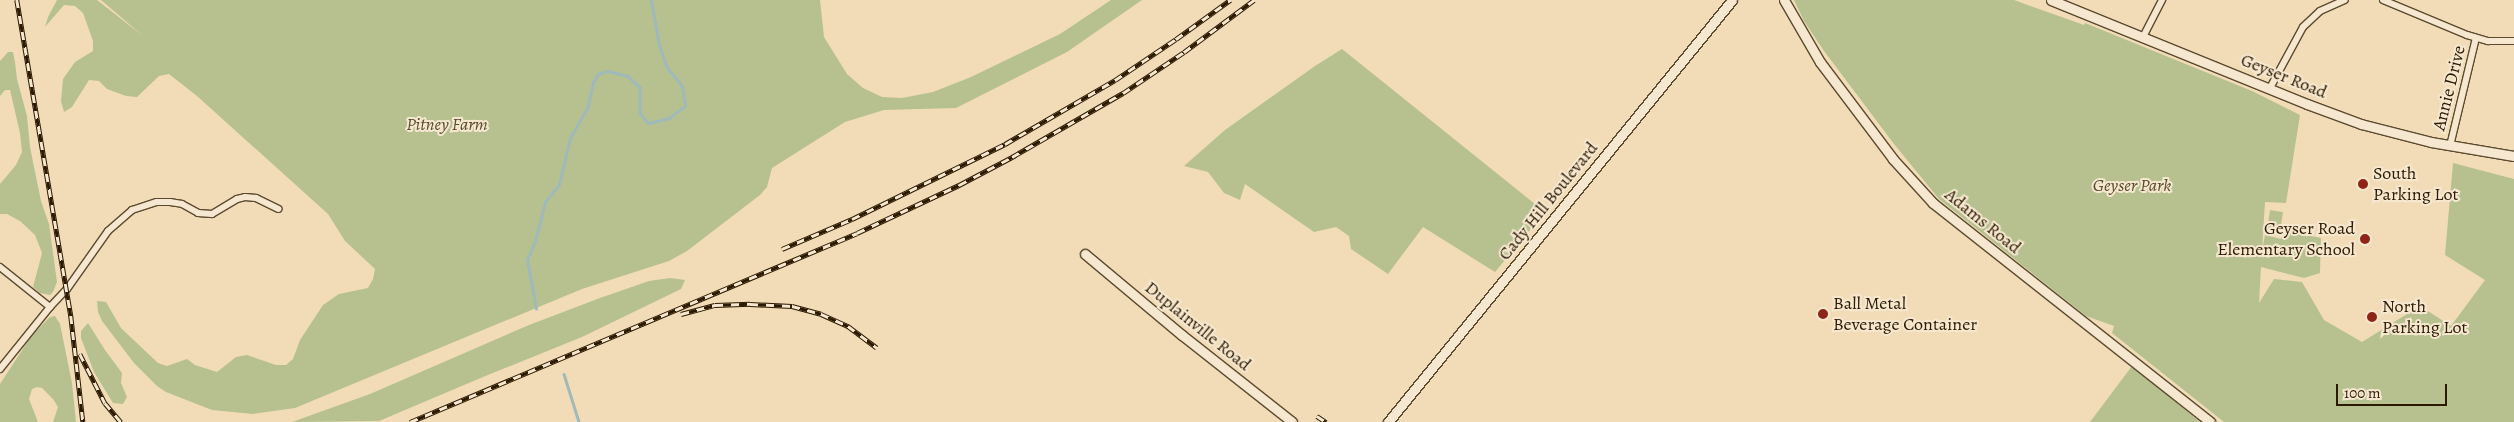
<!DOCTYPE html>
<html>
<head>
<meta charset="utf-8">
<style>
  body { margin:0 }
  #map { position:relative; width:2514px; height:422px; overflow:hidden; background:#f1dcb7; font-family:Alegreya,serif }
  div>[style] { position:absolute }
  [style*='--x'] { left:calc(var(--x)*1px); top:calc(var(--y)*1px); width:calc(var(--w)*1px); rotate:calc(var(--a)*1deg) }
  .green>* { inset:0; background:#b7c190 }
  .stream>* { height:2.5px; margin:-1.25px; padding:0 1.25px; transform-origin:1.25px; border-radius:1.25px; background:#a0b9ba }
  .roads { filter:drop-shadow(1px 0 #5c4a2e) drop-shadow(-1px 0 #5c4a2e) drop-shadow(0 1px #5c4a2e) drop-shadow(0 -1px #5c4a2e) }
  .street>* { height:6px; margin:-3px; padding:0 3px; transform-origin:3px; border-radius:3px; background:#f6e8d0 }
  .secondary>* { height:9px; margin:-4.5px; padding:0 4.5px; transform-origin:4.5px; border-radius:4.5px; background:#f6e8d0 }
  .rail>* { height:4.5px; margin-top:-2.25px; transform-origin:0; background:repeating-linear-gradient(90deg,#f6e8d0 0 8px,#2b1900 0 16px); box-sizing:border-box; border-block:1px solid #2b1900 }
  .dots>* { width:14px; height:14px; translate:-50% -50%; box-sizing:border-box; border:2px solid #f6e8d0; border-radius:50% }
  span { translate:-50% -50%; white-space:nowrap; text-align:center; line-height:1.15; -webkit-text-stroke:4px #f6e8d0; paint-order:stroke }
  .street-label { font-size:18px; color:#2b1900 }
  .park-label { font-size:18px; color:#554b2b; font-style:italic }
  .poi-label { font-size:18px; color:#2b1900 }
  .left { translate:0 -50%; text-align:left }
  .right { translate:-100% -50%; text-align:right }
  .scale { position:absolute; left:2336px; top:384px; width:111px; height:22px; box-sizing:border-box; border:2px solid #2b1900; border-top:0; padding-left:6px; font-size:15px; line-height:18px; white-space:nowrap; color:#2b1900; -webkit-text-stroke:4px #f6e8d0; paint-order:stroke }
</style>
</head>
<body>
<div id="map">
  <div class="green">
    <i style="clip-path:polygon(57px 0,97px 0,143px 36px,101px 0,820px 0,824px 37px,847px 74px,863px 88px,882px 97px,902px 98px,933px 92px,971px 77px,1060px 34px,1111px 0,1142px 0,1067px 52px,956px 108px,884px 110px,845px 122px,772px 168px,767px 187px,760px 195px,687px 251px,669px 261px,582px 289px,295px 408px,253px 414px,212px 410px,166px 392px,157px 386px,134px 363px,102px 321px,98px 312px,97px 301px,106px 302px,121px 328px,158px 363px,167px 366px,187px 359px,195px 365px,217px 372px,236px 357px,247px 355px,276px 365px,286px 365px,293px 359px,300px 340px,323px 305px,339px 294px,368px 288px,373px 279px,375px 269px,345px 241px,328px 214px,197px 96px,169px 74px,159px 76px,137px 97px,126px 96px,107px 89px,99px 81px,89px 80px,72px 107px,64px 112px,61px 101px,63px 79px,75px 62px,93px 51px,93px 41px,83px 13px,75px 6px,64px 5px,45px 27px,48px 17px)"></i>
    <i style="clip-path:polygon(1794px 0,2014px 0,2084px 25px,2085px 23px,2252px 91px,2300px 115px,2286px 203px,2265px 202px,2262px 250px,2265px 235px,2281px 239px,2285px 231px,2321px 238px,2320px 273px,2304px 278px,2261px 267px,2259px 303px,2274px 279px,2302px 282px,2324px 320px,2362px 342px,2420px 306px,2451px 326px,2485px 280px,2445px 255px,2453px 163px,2514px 179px,2514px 422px,2224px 422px,2112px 333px,2114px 326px,2086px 316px,1939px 199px,1894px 144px,1824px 51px,1804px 21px)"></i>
    <i style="clip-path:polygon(1342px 49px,1545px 212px,1495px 272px,1423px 227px,1388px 274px,1351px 249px,1349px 236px,1336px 227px,1314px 232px,1245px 184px,1240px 200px,1224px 193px,1208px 172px,1184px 166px,1225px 130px,1315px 66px)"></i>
    <i style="clip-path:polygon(8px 52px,13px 52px,15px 62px,17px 79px,27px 116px,30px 147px,41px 201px,49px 224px,57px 282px,53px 292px,50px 295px,40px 293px,33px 287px,42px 253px,35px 235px,20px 221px,7px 214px,0 214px,0 184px,16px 165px,22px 152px,20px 133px,10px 90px,5px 90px,0 96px,0 61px)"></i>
    <i style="clip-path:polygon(2270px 210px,2283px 212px,2280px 232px,2267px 231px)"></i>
    <i style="clip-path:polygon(670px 278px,685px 280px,681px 289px,582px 337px,483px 377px,379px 421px,292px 422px,370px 394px,529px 325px,600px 298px,649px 281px)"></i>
    <i style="clip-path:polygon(55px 316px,60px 324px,72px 383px,76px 422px,53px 422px,58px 407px,53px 399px,42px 388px,37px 387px,32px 389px,29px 399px,38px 422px,0 422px,0 384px,32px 335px,50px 317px)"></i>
    <i style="clip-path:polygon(88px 323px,105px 350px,122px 373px,121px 383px,127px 397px,123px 404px,113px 403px,94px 372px,81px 338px,81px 331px)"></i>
    <i style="clip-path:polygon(2132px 366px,2200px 422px,2090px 422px)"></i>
  </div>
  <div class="stream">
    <i style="--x:536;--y:309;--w:50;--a:-100.4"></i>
    <i style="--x:527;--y:260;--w:21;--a:-67"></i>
    <i style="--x:535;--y:241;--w:40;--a:-75.6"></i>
    <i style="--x:545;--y:202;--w:22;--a:-51"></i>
    <i style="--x:559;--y:185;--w:48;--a:-76.8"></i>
    <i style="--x:570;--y:138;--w:34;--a:-60"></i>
    <i style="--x:587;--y:109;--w:27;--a:-77"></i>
    <i style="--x:593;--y:83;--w:10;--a:-61"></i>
    <i style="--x:598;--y:74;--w:10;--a:-17"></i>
    <i style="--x:608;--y:71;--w:21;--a:14"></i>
    <i style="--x:628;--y:76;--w:16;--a:43"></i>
    <i style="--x:640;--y:87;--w:26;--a:90"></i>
    <i style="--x:640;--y:113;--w:13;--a:51"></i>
    <i style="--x:648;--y:123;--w:22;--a:-13"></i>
    <i style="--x:669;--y:118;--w:20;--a:-37"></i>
    <i style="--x:685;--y:106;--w:20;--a:-99"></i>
    <i style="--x:682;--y:86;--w:23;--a:-130"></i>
    <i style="--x:667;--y:68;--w:24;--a:-109"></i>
    <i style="--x:659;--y:45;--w:46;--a:-100.1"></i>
    <i style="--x:564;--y:374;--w:50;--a:72.6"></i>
  </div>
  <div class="roads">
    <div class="street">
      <i style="--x:2383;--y:0;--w:91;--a:22.6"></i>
      <i style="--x:2467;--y:35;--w:22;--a:16"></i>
      <i style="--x:2488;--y:41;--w:26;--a:0"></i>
      <i style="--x:2143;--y:37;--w:42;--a:-62.8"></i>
      <i style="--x:2270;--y:88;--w:69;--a:-61.6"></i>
      <i style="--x:2303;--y:27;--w:23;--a:-43"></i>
      <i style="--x:2320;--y:11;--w:27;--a:-24"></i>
      <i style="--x:2450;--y:146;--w:111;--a:-76.5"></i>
      <i style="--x:0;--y:267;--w:64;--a:38.7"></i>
      <i style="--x:0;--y:369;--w:80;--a:-51.1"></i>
      <i style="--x:50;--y:307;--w:25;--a:-47"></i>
      <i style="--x:67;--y:289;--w:71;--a:-54.7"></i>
      <i style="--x:108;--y:231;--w:32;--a:-41"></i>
      <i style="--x:132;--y:210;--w:26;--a:-18"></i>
      <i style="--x:157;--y:202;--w:13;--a:0"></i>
      <i style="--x:170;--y:202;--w:12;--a:9"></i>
      <i style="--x:182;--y:204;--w:18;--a:29"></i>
      <i style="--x:198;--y:213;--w:14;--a:4"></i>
      <i style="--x:212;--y:214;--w:29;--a:-31"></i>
      <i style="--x:237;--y:199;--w:8;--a:-14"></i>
      <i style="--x:245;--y:197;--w:11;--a:5"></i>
      <i style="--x:256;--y:198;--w:25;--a:26"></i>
    </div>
    <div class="secondary">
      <i style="--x:1784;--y:0;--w:72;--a:59.9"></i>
      <i style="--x:1820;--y:62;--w:121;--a:53"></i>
      <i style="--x:1893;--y:159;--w:59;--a:47.7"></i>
      <i style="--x:1933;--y:203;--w:353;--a:38.3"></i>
      <i style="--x:2051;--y:0;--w:276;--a:22.1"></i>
      <i style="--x:2307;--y:104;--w:58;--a:20.3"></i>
      <i style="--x:2361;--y:124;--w:72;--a:14.4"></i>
      <i style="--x:2431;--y:142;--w:84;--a:9.6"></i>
      <i style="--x:1085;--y:254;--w:126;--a:39.9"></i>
      <i style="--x:1182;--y:335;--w:140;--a:38.3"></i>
      <i style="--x:1388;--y:422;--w:544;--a:-50.81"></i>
    </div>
  </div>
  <div class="rail">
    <i style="--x:17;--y:0;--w:321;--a:80.3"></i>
    <i style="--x:71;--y:316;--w:107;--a:83.5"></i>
    <i style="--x:782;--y:249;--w:76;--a:-23.2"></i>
    <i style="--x:852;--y:219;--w:170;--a:-26.1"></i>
    <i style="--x:1005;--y:144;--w:127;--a:-30.2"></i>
    <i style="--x:1115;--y:80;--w:73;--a:-33.9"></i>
    <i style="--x:1176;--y:39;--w:67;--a:-35.8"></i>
    <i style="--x:681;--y:314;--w:35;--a:-15"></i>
    <i style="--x:715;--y:305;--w:35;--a:-2"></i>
    <i style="--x:750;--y:304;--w:42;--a:2.7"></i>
    <i style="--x:792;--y:306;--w:30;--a:15"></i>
    <i style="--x:821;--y:314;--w:30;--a:24"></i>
    <i style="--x:848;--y:326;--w:36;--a:37"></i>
    <i style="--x:80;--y:354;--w:55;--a:63"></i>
    <i style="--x:105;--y:403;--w:25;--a:50"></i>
    <i style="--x:1317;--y:416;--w:11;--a:34"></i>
    <i style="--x:410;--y:422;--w:485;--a:-22.9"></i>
    <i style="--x:857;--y:233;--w:113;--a:-25.2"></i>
    <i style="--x:959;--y:185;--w:60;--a:-27.8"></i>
    <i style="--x:1012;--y:157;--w:128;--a:-30"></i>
    <i style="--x:1123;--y:93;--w:73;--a:-33.9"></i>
    <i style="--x:1184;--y:52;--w:87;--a:-36.6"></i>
  </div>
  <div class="dots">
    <i style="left:2363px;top:184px;background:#8f2418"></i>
    <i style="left:2365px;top:239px;background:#8f2418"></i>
    <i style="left:1823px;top:314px;background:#8f2418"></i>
    <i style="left:2372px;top:317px;background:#8f2418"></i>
  </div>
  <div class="street-label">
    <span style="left:2284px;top:76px;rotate:22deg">Geyser Road</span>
    <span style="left:2449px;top:88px;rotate:-76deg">Annie Drive</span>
    <span style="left:1548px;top:201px;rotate:-51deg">Cady Hill Boulevard</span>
    <span style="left:1983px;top:221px;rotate:39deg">Adams Road</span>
    <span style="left:1198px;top:326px;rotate:39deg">Duplainville Road</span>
  </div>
  <div class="park-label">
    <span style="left:447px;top:124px">Pitney Farm</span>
    <span style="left:2132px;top:185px">Geyser Park</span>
  </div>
  <div class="poi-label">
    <span class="left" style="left:2373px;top:184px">South<br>Parking Lot</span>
    <span class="right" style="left:2355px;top:239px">Geyser Road<br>Elementary School</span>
    <span class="left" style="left:1833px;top:314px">Ball Metal<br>Beverage Container</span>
    <span class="left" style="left:2382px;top:317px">North<br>Parking Lot</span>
  </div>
  <div class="scale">100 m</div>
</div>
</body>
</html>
